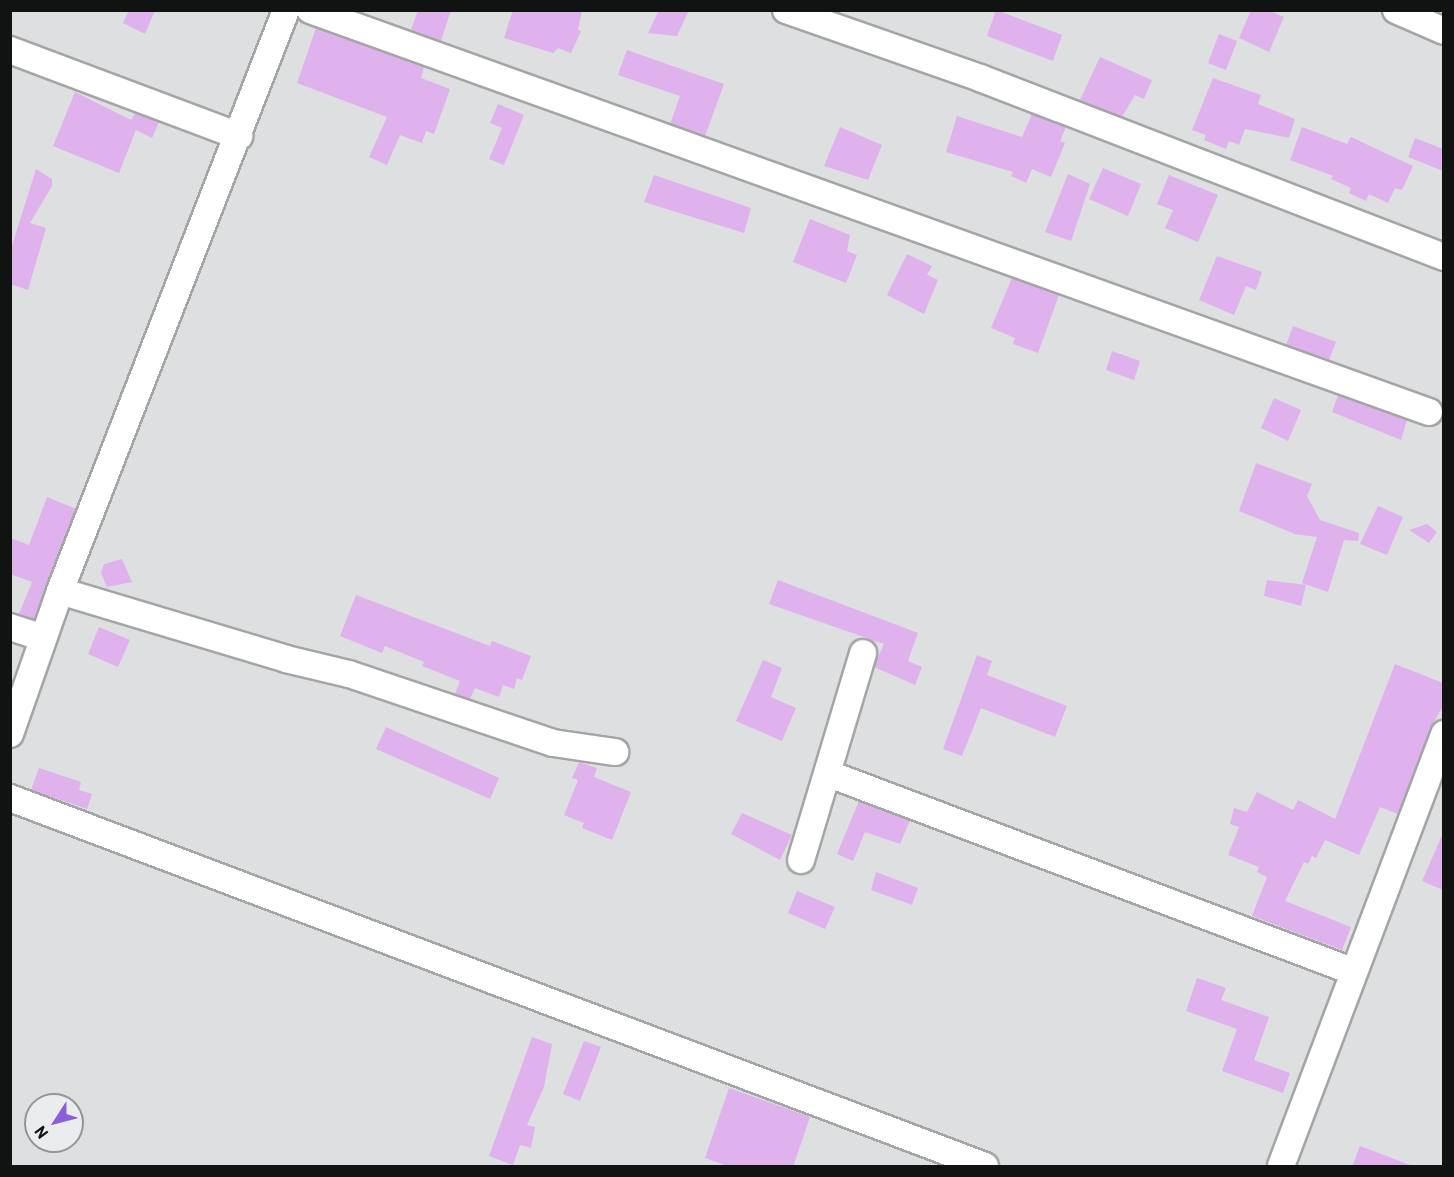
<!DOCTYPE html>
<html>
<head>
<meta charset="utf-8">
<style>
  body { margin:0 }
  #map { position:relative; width:1454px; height:1177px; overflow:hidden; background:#dedfe0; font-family:Barlow,sans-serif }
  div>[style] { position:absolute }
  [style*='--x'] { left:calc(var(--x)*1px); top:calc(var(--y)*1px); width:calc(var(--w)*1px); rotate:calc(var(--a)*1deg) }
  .building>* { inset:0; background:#dfb2ed }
  .roads { filter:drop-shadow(2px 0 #a4a5a5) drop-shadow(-2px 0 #a4a5a5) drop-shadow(0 2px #a4a5a5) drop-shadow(0 -2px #a4a5a5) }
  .minor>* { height:26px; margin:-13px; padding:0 13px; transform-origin:13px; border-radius:13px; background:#fff }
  span { translate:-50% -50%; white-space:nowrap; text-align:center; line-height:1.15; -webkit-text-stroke:5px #ebeced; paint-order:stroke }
  .frame { position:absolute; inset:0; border:12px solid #111212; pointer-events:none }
  .north { position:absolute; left:24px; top:1093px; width:60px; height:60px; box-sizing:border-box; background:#ebeced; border:2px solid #949595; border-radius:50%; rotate:234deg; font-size:16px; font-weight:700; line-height:24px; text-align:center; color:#111212 }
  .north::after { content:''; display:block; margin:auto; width:21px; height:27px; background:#8760da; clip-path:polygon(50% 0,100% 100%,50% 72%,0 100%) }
</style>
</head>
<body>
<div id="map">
  <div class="building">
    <i style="clip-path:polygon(129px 10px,155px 10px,145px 34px,123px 23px)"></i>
    <i style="clip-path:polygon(418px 10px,451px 10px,441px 41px,411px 30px)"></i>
    <i style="clip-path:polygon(513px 10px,582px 10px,578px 30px,581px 31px,571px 53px,558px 48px,553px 53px,504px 38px)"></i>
    <i style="clip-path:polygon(659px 10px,689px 10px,677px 36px,648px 33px)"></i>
    <i style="clip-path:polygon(996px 10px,1062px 35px,1053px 61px,987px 36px)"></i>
    <i style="clip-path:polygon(1251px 10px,1268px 10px,1284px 17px,1269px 52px,1239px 38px)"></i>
    <i style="clip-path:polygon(316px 28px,424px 67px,421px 78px,450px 89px,434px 134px,426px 131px,422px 143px,400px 135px,387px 165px,369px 157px,387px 117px,297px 83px)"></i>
    <i style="clip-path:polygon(1219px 34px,1237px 41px,1226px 70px,1208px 63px)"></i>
    <i style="clip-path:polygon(627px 50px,724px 84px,705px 136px,670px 124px,680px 96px,618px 75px)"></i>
    <i style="clip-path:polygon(1100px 57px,1152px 80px,1144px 99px,1135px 95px,1122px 117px,1080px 100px)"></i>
    <i style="clip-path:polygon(1213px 78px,1261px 95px,1258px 104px,1295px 119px,1289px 138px,1245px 129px,1239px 145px,1229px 141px,1226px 149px,1204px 140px,1206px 135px,1192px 130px)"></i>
    <i style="clip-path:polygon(75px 92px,131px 120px,135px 113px,159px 122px,152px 138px,136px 130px,119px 173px,53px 146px)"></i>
    <i style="clip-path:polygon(498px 104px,524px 115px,504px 165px,489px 159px,502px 128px,490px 123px)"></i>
    <i style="clip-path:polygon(1032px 114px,1066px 127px,1060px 141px,1065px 143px,1051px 177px,1032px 169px,1026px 183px,1011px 176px,1013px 172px,946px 152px,957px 116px,1022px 137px)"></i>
    <i style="clip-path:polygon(840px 127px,882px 145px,868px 180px,824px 166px)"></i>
    <i style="clip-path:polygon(1302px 127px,1347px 144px,1351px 137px,1413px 166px,1402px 190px,1395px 188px,1388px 203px,1369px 194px,1366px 201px,1349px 193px,1351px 188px,1331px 179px,1333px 176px,1290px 160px)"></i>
    <i style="clip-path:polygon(1415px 138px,1443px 149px,1443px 171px,1408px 157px)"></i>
    <i style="clip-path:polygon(1103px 168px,1141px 184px,1128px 216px,1089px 199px)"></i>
    <i style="clip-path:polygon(36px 169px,52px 179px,52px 186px,30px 223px,46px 228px,28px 290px,10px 284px,10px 252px)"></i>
    <i style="clip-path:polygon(1068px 174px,1090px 184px,1071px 241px,1045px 232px)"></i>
    <i style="clip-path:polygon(654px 175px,751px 208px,744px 233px,644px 202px)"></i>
    <i style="clip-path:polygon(1169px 175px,1218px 195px,1198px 242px,1165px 228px,1173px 210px,1157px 204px)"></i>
    <i style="clip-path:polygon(810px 219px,850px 235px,847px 251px,857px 255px,846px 283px,793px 262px)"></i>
    <i style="clip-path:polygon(907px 254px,932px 266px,927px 275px,938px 280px,924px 314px,887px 295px)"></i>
    <i style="clip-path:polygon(1217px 256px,1262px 272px,1256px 290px,1246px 286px,1234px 315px,1199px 300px)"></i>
    <i style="clip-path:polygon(1012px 278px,1059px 295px,1038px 353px,1013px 344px,1015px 338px,991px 328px)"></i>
    <i style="clip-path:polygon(1293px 326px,1336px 342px,1329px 360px,1286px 345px)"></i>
    <i style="clip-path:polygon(1112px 351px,1140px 361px,1134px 380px,1106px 370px)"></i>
    <i style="clip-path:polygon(1338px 395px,1407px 420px,1401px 440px,1332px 412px)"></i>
    <i style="clip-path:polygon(1274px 398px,1301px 410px,1288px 441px,1261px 428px)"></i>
    <i style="clip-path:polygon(1256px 463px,1312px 484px,1307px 496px,1320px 520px,1359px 533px,1358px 541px,1344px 540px,1328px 592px,1302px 583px,1317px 537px,1295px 534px,1239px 511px)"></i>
    <i style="clip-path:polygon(47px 497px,76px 509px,34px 619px,19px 614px,32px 582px,10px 574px,10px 538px,29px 545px)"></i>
    <i style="clip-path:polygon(1378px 506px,1403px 517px,1387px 555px,1360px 544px)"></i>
    <i style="clip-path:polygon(1427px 524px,1437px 532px,1429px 543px,1409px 530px)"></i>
    <i style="clip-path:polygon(122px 559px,132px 582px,107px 587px,101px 573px,104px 564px)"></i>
    <i style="clip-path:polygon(778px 580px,918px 633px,908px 661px,922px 667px,915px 685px,874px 667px,884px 644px,769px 604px)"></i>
    <i style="clip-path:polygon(1267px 580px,1306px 585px,1301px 606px,1264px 596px)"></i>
    <i style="clip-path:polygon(356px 595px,490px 646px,492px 641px,531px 656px,522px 680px,517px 678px,514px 689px,503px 685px,499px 697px,475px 688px,470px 699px,455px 694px,460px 681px,422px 666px,424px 662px,385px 646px,382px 653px,340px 636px)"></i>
    <i style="clip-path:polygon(99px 627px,130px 640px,118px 667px,88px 654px)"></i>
    <i style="clip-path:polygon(977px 655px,992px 661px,987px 675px,1067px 706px,1055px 737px,981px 708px,962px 756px,943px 749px)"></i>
    <i style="clip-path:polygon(763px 660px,782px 668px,771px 697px,796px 708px,782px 741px,736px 721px)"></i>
    <i style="clip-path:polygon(1395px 664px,1443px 683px,1443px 706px,1430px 729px,1398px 814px,1380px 807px,1359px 855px,1325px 840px,1316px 858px,1312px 856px,1308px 864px,1304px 862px,1285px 901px,1351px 927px,1342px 950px,1252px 916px,1267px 877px,1257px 872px,1259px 867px,1228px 855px,1239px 827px,1230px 824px,1234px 808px,1247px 812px,1257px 792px,1293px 810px,1298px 800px,1335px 819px)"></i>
    <i style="clip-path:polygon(386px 727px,499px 778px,490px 799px,376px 749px)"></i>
    <i style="clip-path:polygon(579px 762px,597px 768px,594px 777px,631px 792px,612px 840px,582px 828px,584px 823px,564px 815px,578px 780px,572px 778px)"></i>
    <i style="clip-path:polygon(39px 768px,81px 782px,79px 790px,92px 794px,87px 809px,31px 790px)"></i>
    <i style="clip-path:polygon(859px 801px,910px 820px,900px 844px,865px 832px,853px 861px,837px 854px)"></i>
    <i style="clip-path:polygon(742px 813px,792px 835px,780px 860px,731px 834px)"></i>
    <i style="clip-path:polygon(1443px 833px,1443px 890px,1422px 881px)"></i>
    <i style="clip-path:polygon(876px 872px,918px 888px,912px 905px,871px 890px)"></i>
    <i style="clip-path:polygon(797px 891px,835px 907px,825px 929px,788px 913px)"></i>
    <i style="clip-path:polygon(1197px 978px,1226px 988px,1221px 1000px,1269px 1017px,1254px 1060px,1290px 1073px,1283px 1093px,1222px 1071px,1237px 1029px,1186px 1011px)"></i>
    <i style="clip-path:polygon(532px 1037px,552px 1044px,544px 1087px,527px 1125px,535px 1127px,531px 1148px,520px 1145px,513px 1165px,489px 1156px)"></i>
    <i style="clip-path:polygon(584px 1041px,601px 1047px,580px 1101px,563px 1094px)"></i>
    <i style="clip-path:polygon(729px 1088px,810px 1117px,793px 1167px,730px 1167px,705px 1158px)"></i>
    <i style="clip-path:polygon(1360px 1146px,1410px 1165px,1410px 1167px,1352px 1167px)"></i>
  </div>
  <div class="roads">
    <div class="minor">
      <i style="--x:310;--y:10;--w:1189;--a:19.76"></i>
      <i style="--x:786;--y:10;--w:206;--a:19.3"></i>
      <i style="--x:980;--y:78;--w:497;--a:21.1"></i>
      <i style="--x:1396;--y:10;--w:52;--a:23.6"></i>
      <i style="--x:10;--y:50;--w:245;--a:20.6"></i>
      <i style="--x:60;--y:591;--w:236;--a:16.7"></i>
      <i style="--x:286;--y:659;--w:65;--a:13.4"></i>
      <i style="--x:349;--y:674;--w:215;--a:18.7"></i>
      <i style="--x:553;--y:743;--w:63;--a:8.3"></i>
      <i style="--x:10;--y:627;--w:35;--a:18"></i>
      <i style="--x:10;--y:734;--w:151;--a:-70.7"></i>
      <i style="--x:60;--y:591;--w:623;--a:-68.74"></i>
      <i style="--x:829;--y:774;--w:559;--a:20.64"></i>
      <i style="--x:10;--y:798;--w:1042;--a:20.68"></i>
      <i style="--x:801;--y:860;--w:216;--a:-73.3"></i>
      <i style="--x:1281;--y:1166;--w:462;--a:-69.3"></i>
    </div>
  </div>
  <div class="frame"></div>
  <div class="north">N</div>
</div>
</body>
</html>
